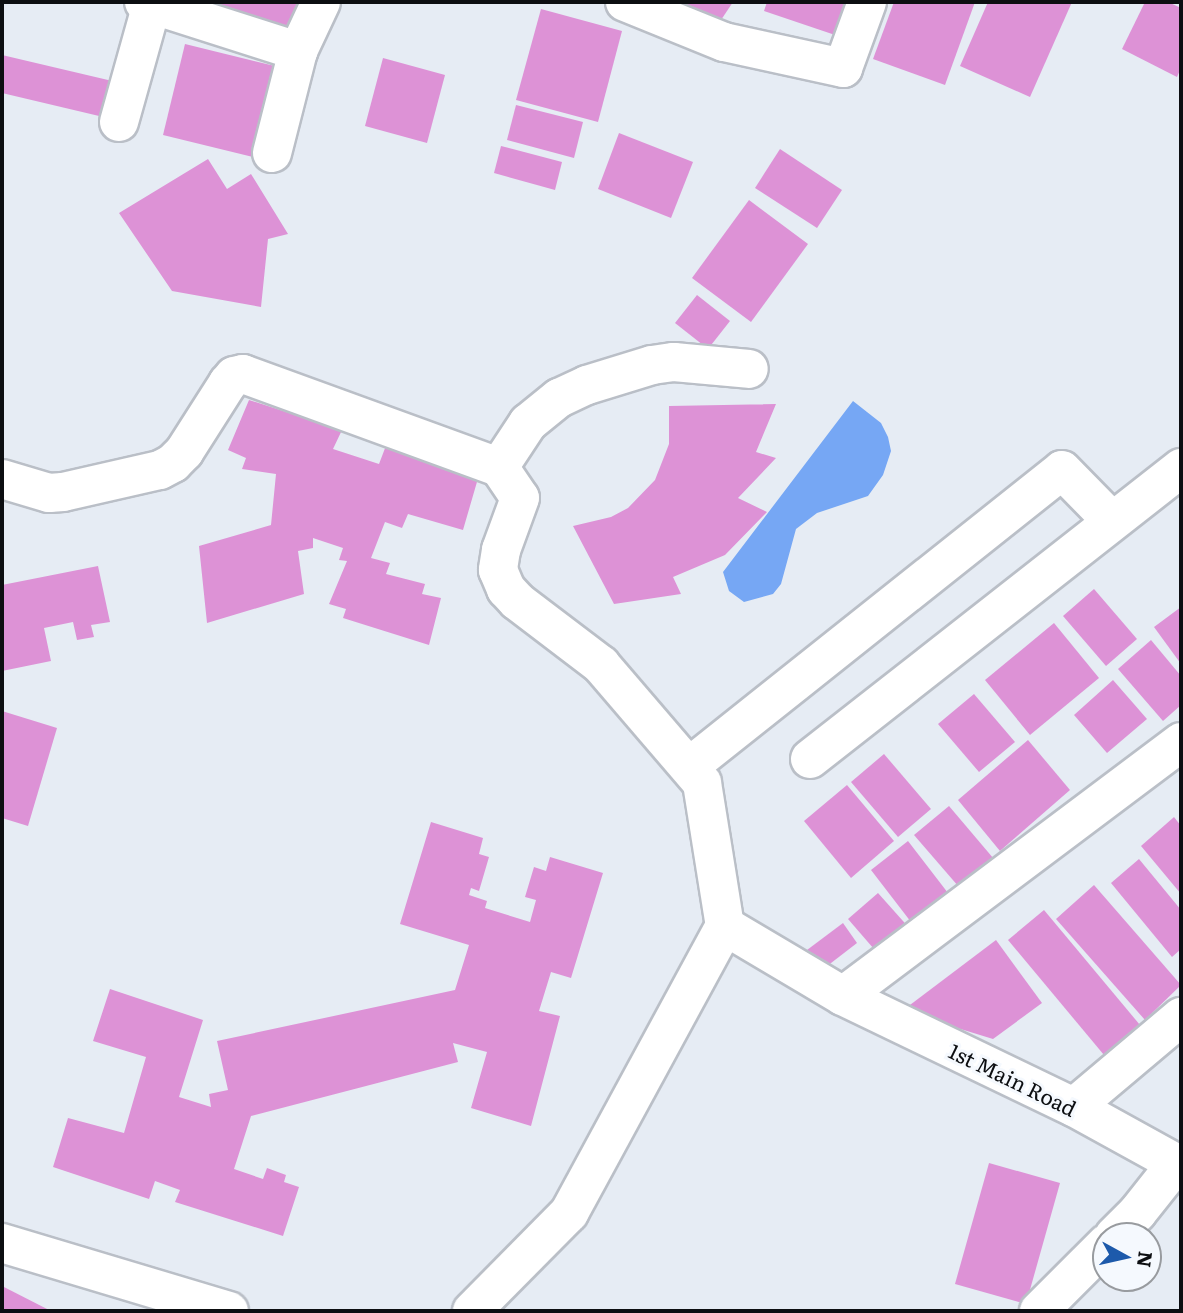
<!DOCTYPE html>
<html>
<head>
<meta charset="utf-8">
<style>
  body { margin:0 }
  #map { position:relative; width:1183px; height:1313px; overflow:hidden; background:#e6ecf4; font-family:Literata,serif }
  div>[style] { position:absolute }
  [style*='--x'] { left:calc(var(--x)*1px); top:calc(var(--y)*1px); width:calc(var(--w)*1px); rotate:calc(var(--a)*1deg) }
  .water>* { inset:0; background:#76a7f4 }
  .building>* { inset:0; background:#dd92d6 }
  .roads { filter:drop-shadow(2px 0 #babfc7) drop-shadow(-2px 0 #babfc7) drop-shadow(0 2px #babfc7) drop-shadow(0 -2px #babfc7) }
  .minor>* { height:38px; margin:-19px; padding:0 19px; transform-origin:19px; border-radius:19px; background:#fff }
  span { translate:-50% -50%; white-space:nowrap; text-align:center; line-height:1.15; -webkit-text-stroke:6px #f5f9fe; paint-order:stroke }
  .street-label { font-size:21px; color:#0c0e11 }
  .frame { position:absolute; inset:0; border:4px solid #0c0e11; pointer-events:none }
  .north { position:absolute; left:1092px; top:1222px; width:70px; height:70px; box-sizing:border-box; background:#f5f9fe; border:2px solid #989b9f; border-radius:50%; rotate:98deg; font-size:19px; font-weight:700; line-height:28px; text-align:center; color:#0c0e11 }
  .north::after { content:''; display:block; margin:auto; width:24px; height:32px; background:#1d5aab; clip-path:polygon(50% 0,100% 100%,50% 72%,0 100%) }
</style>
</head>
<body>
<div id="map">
  <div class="water">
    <i style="clip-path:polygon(853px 401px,881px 423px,888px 437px,891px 451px,883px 475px,868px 496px,817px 513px,796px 529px,781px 584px,773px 594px,744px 602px,729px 591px,723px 572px)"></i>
  </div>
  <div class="building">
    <i style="clip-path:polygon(172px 2px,307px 2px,296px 40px)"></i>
    <i style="clip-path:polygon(672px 2px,733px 2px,715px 29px)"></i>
    <i style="clip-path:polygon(767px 2px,849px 2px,838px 36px,764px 11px)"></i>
    <i style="clip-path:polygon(894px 2px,975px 2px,945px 85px,873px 59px)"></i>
    <i style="clip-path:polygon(988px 2px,1072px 2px,1030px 97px,960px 66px)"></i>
    <i style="clip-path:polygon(1145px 2px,1168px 2px,1181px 8px,1181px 68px,1177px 77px,1122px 49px)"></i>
    <i style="clip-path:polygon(541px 9px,622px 31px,598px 122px,516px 100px)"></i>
    <i style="clip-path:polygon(185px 44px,283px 68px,261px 159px,163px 135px)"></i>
    <i style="clip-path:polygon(2px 55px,125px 84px,116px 120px,2px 93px)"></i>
    <i style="clip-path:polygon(383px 58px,445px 75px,427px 143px,365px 126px)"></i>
    <i style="clip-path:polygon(516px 105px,583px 122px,574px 158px,507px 140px)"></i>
    <i style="clip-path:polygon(619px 133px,693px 162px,671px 218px,598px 189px)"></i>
    <i style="clip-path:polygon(501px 146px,562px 162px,555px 190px,494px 173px)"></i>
    <i style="clip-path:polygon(780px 149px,842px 190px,817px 228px,755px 188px)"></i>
    <i style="clip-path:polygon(208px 159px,227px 189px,251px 174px,288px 234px,268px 239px,261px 307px,172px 291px,119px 213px)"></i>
    <i style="clip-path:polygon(749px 200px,808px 244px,751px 322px,692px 278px)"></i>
    <i style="clip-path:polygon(697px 295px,730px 321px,708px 349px,675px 323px)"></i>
    <i style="clip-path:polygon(249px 400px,342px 430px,333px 449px,379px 464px,387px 443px,479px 475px,463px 530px,408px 514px,402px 528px,385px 522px,371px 558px,390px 563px,386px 574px,425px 584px,422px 594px,441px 598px,429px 645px,343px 618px,346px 609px,329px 604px,347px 561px,339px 560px,343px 548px,313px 538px,313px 548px,298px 551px,304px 594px,207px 623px,199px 546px,271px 525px,276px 474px,242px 469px,246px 458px,228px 450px)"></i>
    <i style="clip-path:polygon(776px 404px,756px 452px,776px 458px,738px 498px,767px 512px,725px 555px,673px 577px,681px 594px,614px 604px,573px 526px,611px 517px,628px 508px,655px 480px,669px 444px,669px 406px)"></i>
    <i style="clip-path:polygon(98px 566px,110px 622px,91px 625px,94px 637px,77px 640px,73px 622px,44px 628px,51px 661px,2px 671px,2px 585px)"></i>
    <i style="clip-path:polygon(1094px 589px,1137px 639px,1106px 666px,1063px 616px)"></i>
    <i style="clip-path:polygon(1181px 607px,1181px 664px,1154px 627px)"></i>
    <i style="clip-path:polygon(1054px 623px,1099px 678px,1030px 735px,985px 680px)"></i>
    <i style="clip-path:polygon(1151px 640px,1181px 676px,1181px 705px,1163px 721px,1118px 669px)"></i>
    <i style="clip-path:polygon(1113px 680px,1147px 719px,1107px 753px,1074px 715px)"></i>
    <i style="clip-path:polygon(974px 694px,1015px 742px,979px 772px,938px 724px)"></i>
    <i style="clip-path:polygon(2px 711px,57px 728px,28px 826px,2px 818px)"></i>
    <i style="clip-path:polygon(1028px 740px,1070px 790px,1000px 851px,958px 800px)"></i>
    <i style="clip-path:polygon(884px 754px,931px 809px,898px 837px,851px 782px)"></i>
    <i style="clip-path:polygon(847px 785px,894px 841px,851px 878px,804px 821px)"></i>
    <i style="clip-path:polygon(949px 806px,999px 865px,965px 894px,914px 835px)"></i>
    <i style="clip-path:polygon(1174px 817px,1181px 826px,1181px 894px,1141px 846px)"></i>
    <i style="clip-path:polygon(431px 822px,483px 838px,479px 854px,489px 857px,479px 891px,471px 888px,469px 895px,487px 901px,485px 908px,530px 922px,536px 900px,525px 897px,534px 867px,546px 871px,550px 857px,603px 873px,571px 978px,551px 972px,539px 1011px,560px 1016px,531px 1126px,471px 1108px,487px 1052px,453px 1043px,458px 1062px,251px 1116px,234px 1169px,263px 1179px,267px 1168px,286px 1175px,284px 1182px,299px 1187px,283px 1236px,175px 1202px,180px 1190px,155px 1181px,149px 1199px,53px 1167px,68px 1118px,124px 1133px,146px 1057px,93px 1041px,110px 989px,203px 1020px,179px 1097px,211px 1107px,209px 1094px,228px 1090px,217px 1041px,455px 990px,469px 945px,400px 924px)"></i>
    <i style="clip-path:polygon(908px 841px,948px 893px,911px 922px,871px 870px)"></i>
    <i style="clip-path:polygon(1139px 859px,1181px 910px,1181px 949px,1172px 957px,1111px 883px)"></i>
    <i style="clip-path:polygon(1094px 885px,1181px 985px,1145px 1020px,1056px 919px)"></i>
    <i style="clip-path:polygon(878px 893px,911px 930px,880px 956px,848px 919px)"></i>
    <i style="clip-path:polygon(1044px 910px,1140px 1025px,1104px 1055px,1008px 940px)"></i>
    <i style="clip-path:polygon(843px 923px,857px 943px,822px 970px,807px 950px)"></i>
    <i style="clip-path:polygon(996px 940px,1042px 1003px,993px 1039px,902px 1011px)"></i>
    <i style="clip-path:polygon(989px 1163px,1060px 1183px,1026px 1304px,955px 1284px)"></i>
    <i style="clip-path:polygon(2px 1286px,51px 1311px,2px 1311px)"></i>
  </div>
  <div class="roads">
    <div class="minor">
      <i style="--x:144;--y:2;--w:162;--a:17.7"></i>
      <i style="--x:298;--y:51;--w:54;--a:-64.9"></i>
      <i style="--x:625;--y:2;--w:107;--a:22"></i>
      <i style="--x:724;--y:42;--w:122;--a:12.3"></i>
      <i style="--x:843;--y:68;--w:70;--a:-70"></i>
      <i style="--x:119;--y:122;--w:123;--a:-74.4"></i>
      <i style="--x:272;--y:153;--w:105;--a:-75.7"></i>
      <i style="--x:499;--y:467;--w:53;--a:-56.6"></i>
      <i style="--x:528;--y:423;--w:40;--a:-39"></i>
      <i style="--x:559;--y:398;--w:31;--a:-25"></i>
      <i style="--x:587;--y:385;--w:68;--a:-17.1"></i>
      <i style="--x:652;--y:365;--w:22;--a:-8"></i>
      <i style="--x:674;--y:362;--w:75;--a:5.3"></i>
      <i style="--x:2;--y:479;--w:49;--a:16.6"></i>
      <i style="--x:49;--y:493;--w:14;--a:-4"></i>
      <i style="--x:63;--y:492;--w:99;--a:-12.8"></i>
      <i style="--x:160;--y:470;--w:15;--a:-28"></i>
      <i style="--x:173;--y:463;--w:16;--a:-45"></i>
      <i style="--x:184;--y:452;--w:82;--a:-57.5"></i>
      <i style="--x:228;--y:383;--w:9;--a:-49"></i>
      <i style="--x:234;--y:376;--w:9;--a:-13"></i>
      <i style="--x:243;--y:374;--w:272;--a:20"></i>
      <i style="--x:499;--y:467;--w:37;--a:56"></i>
      <i style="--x:520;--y:498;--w:55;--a:110.1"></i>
      <i style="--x:501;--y:550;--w:20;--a:99"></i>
      <i style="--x:498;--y:570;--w:21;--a:67"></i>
      <i style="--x:506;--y:589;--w:16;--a:47"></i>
      <i style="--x:517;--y:601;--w:106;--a:37.3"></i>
      <i style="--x:601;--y:665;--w:155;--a:49.4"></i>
      <i style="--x:702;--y:783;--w:145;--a:80.9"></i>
      <i style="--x:725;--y:926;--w:137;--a:30.7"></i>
      <i style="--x:843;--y:996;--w:256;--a:25.7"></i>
      <i style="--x:1074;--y:1107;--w:122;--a:28.9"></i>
      <i style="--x:810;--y:759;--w:472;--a:-38.1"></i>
      <i style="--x:690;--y:766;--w:475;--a:-38.5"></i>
      <i style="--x:1062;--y:470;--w:70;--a:45.6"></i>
      <i style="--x:843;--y:996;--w:423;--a:-36.9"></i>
      <i style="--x:1074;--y:1107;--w:140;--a:-40.1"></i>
      <i style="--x:1114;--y:1236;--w:33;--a:-45"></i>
      <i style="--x:1137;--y:1213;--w:63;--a:-51.5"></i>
      <i style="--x:2;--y:1243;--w:237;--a:16.7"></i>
      <i style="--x:472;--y:1311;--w:138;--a:-45.3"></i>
      <i style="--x:569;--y:1213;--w:327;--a:-61.5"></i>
      <i style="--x:1039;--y:1311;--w:95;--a:-45"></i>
    </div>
  </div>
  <div class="street-label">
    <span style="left:1013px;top:1079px;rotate:26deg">1st Main Road</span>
  </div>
  <div class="frame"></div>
  <div class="north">N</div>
</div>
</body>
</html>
